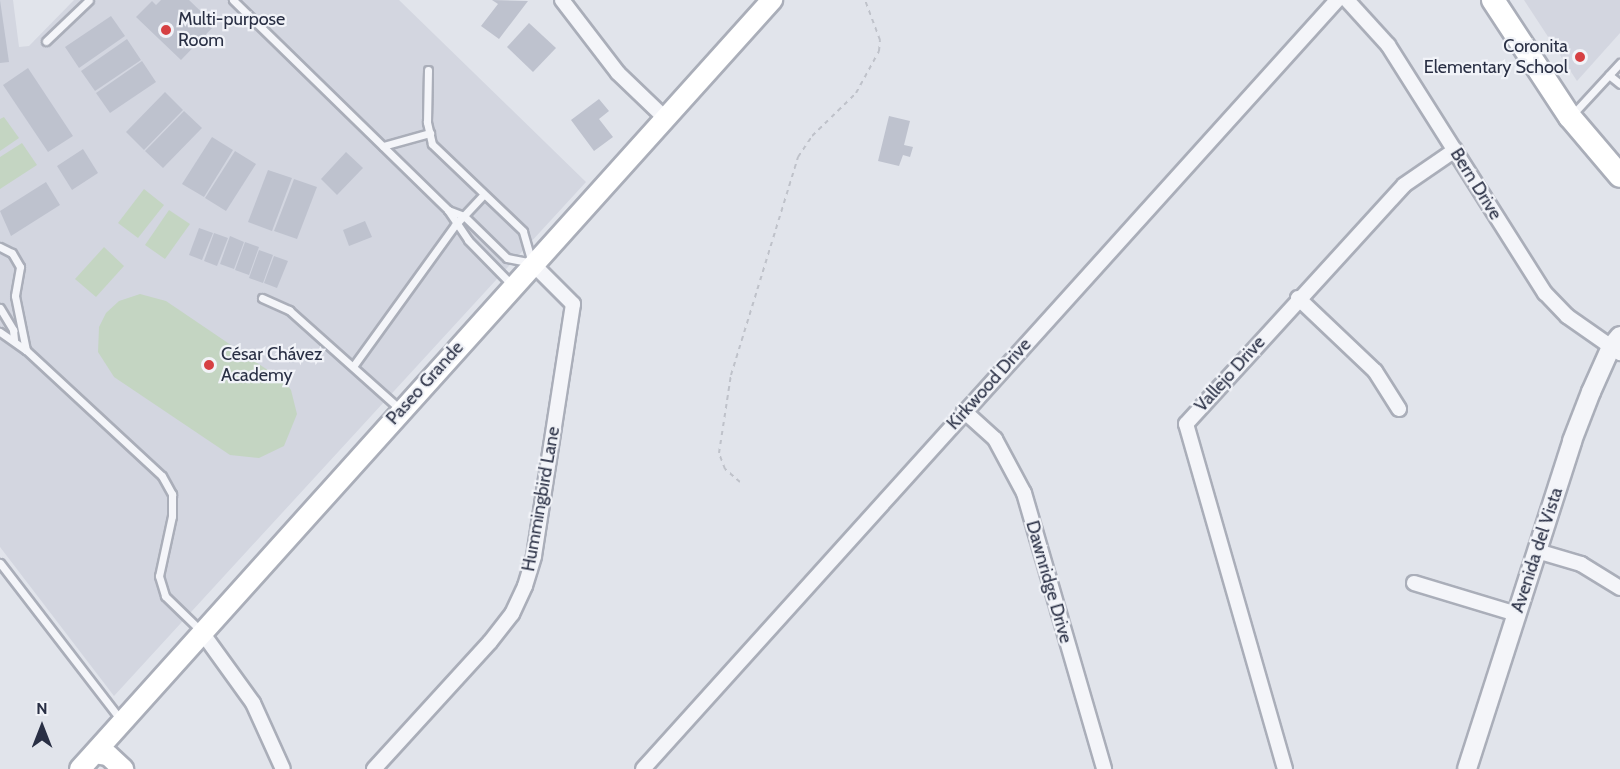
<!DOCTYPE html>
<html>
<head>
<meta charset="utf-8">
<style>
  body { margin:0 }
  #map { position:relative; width:1620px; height:769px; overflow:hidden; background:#e1e4eb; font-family:Cabin,sans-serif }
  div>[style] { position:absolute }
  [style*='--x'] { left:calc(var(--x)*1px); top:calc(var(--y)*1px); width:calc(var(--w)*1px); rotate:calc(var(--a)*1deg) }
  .built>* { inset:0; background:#d3d6e0 }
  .green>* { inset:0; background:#c4d5c2 }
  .building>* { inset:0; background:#bec2ce }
  .path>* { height:2px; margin-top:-1px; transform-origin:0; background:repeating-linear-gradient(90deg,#bfc2ca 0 4.5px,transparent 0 9px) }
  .roads { filter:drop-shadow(2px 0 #aaaeb9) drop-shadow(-2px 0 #aaaeb9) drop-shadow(0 2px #aaaeb9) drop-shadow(0 -2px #aaaeb9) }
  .service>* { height:7px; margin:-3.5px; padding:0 3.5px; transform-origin:3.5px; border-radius:3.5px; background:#f4f5f9 }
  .minor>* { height:14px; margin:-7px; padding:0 7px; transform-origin:7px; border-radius:7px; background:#f4f5f9 }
  .tertiary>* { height:18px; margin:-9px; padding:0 9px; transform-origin:9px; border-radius:9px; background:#f4f5f9 }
  .secondary>* { height:20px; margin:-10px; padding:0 10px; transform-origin:10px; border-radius:10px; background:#fff }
  .primary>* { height:22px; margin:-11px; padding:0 11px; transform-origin:11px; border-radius:11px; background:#fff }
  .dots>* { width:16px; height:16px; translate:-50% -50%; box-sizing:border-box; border:3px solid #f1f3f8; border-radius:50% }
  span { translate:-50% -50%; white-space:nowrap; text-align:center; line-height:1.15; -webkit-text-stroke:4.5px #f1f3f8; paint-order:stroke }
  .poi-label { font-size:18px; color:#292f44 }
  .left { translate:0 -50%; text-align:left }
  .right { translate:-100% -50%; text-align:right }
  .street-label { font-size:18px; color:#292f44 }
  .north { position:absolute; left:12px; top:697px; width:60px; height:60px; -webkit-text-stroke:4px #f1f3f8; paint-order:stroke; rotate:0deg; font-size:16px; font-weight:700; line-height:24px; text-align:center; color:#292f44 }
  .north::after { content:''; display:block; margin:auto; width:21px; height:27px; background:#292f44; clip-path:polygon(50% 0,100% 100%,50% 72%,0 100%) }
</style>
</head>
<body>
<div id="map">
  <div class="built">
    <i style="clip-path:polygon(0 0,13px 0,19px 47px,29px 46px,74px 0,399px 0,586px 182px,114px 696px,0 547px)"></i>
    <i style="clip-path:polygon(1524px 0,1620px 0,1620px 33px,1577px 81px)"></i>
  </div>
  <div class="green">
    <i style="clip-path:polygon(4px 117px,19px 138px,0 151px,0 119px)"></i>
    <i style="clip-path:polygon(22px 143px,37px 165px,0 189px,0 157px)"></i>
    <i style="clip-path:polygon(144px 189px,164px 205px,138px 238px,118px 223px)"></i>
    <i style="clip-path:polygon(169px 210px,190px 224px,165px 259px,145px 245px)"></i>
    <i style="clip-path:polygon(104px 247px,124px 266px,96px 297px,75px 279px)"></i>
    <i style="clip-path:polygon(140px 294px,166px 301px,284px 381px,291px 390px,297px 414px,284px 446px,259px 458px,230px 455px,114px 377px,98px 352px,99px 327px,106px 313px,119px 301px)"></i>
  </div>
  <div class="building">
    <i style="clip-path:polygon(0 0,9px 62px,0 63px)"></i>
    <i style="clip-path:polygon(161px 0,189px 0,215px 25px,181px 60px,136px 17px,152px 1px,156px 5px)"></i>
    <i style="clip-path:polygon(492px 0,528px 1px,499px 39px,481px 26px,498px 4px)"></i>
    <i style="clip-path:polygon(111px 16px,125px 36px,79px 68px,65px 47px)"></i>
    <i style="clip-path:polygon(529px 23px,556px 48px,533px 72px,507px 47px)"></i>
    <i style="clip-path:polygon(127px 39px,141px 60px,95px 91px,81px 71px)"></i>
    <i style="clip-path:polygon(142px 61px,156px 82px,110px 113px,96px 93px)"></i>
    <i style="clip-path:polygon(28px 68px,73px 136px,48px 152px,3px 85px)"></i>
    <i style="clip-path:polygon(165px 92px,183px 110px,144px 150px,126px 132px)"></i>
    <i style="clip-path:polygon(599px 99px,609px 111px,599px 119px,613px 137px,594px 151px,571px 120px)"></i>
    <i style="clip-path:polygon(184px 111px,202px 128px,163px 168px,145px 151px)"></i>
    <i style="clip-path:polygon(889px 116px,910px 121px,904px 145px,913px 147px,910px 157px,903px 155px,899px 166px,878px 161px)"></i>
    <i style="clip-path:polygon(212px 137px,233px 150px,204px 197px,182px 184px)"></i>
    <i style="clip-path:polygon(83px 149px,98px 173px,72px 190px,57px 166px)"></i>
    <i style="clip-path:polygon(235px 151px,256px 164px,226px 211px,205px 198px)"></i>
    <i style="clip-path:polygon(346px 152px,363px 168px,337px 195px,321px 179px)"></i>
    <i style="clip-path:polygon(268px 170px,292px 178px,272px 231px,248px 222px)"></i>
    <i style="clip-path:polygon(294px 179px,317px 187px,297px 239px,274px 231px)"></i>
    <i style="clip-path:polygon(46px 182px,60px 205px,11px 236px,0 211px)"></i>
    <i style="clip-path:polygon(365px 221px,372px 237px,349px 246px,343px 230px)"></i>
    <i style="clip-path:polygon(199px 228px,213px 233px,202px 260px,189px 255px)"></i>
    <i style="clip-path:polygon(214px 233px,228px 238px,217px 266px,204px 261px)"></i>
    <i style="clip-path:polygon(230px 236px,244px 242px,234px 269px,220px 264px)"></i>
    <i style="clip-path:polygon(245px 242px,259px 247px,249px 275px,235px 270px)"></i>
    <i style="clip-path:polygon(259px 250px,273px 255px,263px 283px,249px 278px)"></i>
    <i style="clip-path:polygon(274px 256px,288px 261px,277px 288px,264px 283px)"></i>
  </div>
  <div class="path">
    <i style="--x:740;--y:482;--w:20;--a:-139"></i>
    <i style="--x:725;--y:469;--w:17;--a:-111"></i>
    <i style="--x:719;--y:453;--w:79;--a:-81.3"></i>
    <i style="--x:731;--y:375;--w:228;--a:-72.9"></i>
    <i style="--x:798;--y:157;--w:25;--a:-56"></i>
    <i style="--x:812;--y:136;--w:62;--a:-44.3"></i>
    <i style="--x:856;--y:93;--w:48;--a:-61.3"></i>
    <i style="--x:879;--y:51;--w:11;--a:-85"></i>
    <i style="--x:880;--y:40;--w:43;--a:-110.6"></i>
  </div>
  <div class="roads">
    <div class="service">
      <i style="--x:233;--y:0;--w:301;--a:44.3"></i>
      <i style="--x:448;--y:210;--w:17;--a:21"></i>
      <i style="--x:464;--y:216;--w:60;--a:44.3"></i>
      <i style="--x:507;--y:258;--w:25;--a:11"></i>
      <i style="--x:532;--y:263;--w:33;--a:-106"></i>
      <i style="--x:523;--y:231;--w:126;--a:-136.3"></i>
      <i style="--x:432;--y:144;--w:23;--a:-103"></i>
      <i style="--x:427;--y:122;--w:52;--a:-88.9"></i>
      <i style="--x:46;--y:41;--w:59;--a:-43.6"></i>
      <i style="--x:1609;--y:75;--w:14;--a:39"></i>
      <i style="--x:1572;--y:115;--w:71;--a:-47.3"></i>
      <i style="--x:383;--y:146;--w:49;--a:-15.5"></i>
      <i style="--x:448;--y:210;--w:36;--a:56"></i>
      <i style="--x:468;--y:240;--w:63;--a:45.6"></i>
      <i style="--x:0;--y:247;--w:13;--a:27"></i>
      <i style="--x:12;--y:253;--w:16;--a:60"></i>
      <i style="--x:20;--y:267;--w:29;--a:100"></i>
      <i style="--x:15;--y:296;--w:55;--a:78.5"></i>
      <i style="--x:262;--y:298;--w:30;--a:24"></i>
      <i style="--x:289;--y:310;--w:150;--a:41.8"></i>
      <i style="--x:0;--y:308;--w:26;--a:59"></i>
      <i style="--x:13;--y:330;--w:10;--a:84"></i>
      <i style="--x:0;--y:332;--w:32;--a:35"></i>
      <i style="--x:26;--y:350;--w:185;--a:42.8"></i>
      <i style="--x:162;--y:476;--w:21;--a:61"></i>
      <i style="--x:172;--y:494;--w:22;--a:90"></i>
      <i style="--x:172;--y:516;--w:61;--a:102.2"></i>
      <i style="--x:159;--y:576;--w:21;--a:73"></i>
      <i style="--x:165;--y:596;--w:50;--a:44.2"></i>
      <i style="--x:354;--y:365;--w:173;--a:-54.2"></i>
      <i style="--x:455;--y:225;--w:42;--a:-46.9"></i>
      <i style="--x:0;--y:563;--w:198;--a:52.4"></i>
    </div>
    <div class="minor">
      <i style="--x:562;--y:0;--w:92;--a:52.5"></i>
      <i style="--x:618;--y:73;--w:65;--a:43.8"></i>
      <i style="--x:1347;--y:0;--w:61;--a:47.7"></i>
      <i style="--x:1388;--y:45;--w:294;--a:57.7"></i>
      <i style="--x:1545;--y:293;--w:32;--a:46"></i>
      <i style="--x:1567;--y:316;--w:65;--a:34.9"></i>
      <i style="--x:1298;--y:298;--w:106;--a:43.5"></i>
      <i style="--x:1375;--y:371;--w:45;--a:57.7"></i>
      <i style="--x:964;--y:411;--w:42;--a:42.1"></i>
      <i style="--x:995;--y:439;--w:61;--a:61.8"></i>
      <i style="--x:1024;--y:493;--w:287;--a:73.8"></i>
      <i style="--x:1537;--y:551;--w:46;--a:16.5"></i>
      <i style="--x:1581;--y:564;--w:46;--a:31.6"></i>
      <i style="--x:1414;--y:583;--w:108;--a:16.8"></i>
      <i style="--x:201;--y:631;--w:89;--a:54.2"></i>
      <i style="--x:253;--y:703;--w:72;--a:65.6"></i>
      <i style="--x:374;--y:769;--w:172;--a:-47.6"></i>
      <i style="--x:490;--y:642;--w:36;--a:-52"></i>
      <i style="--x:512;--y:614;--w:31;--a:-65"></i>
      <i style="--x:525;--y:586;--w:31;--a:-73"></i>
      <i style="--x:534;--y:556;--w:255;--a:-81.2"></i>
      <i style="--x:573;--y:304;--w:58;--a:-135"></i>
      <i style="--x:643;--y:769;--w:1036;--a:-47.93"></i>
      <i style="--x:1285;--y:769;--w:359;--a:-106"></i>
      <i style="--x:1186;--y:424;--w:323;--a:-47.6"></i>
      <i style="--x:1404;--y:185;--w:62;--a:-34.5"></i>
    </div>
    <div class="tertiary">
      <i style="--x:1467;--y:769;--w:344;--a:-72.2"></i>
      <i style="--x:1572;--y:441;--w:53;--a:-68.8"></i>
      <i style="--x:1591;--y:392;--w:49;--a:-66"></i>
      <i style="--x:1611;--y:347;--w:14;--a:-51"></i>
    </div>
    <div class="secondary">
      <i style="--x:95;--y:753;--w:13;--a:9"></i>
      <i style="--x:108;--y:755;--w:21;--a:43"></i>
      <i style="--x:80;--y:769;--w:1035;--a:-48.02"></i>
    </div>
    <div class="primary">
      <i style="--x:1493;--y:0;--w:140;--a:56.7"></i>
      <i style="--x:1570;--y:117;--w:77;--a:49.7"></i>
    </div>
  </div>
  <div class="dots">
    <i style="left:166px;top:30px;background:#d64043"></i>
    <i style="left:1580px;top:57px;background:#d64043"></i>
    <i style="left:209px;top:365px;background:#d64043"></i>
  </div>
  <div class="poi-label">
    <span class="left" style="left:178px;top:30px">Multi-purpose<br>Room</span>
    <span class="right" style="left:1568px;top:57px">Coronita<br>Elementary School</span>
    <span class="left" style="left:221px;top:365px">César Chávez<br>Academy</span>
  </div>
  <div class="street-label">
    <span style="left:1476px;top:184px;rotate:58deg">Bern Drive</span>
    <span style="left:1230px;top:374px;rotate:-48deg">Vallejo Drive</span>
    <span style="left:425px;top:383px;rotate:-48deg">Paseo Grande</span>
    <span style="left:989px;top:384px;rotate:-48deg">Kirkwood Drive</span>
    <span style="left:541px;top:499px;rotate:-80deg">Hummingbird Lane</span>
    <span style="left:1537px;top:550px;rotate:-72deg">Avenida del Vista</span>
    <span style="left:1049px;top:582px;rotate:74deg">Dawnridge Drive</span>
  </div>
  <div class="north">N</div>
</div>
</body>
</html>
